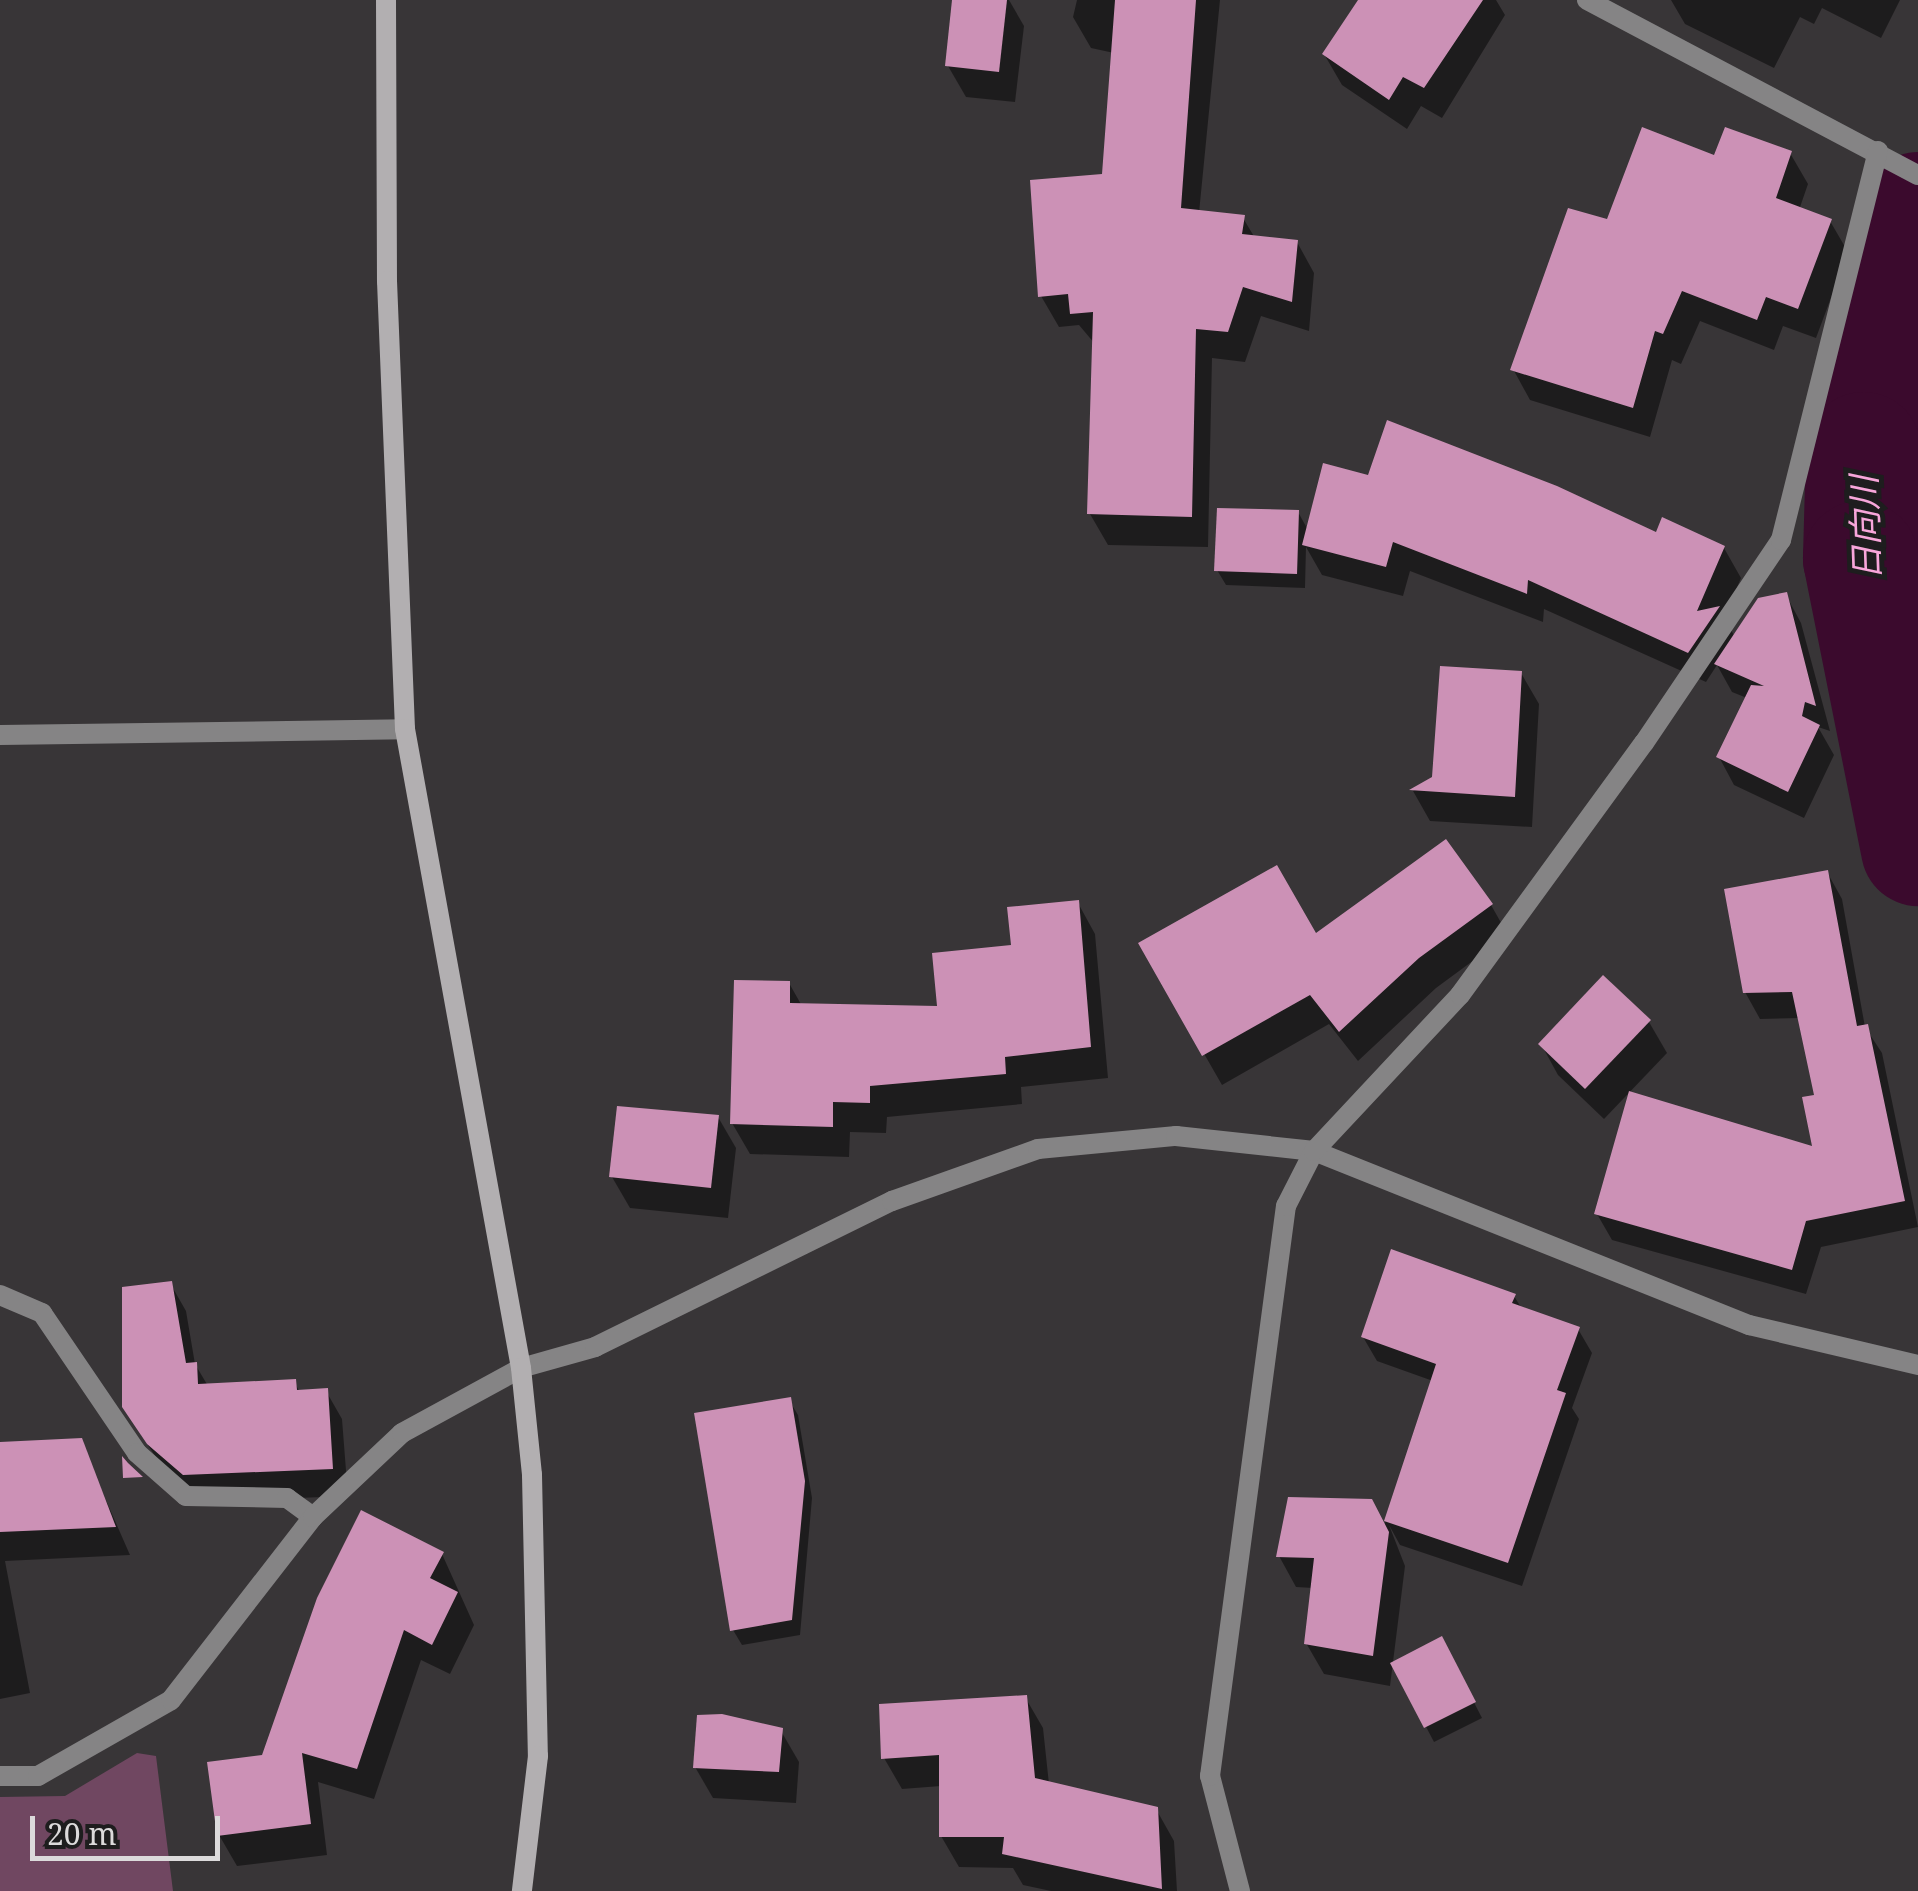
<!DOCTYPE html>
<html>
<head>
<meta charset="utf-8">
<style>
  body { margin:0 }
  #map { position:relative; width:1918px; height:1891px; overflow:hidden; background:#383537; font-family:"Noto Serif","Noto Sans JP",serif }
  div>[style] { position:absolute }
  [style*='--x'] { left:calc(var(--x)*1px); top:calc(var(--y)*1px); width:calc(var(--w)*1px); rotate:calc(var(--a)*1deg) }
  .green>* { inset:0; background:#704761 }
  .shadow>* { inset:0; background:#0007 }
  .river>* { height:115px; margin:-57.5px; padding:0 57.5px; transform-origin:57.5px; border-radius:57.5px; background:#3b0a2d }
  .building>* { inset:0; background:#cc91b6 }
  .lane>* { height:20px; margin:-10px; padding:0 10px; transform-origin:10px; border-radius:10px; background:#858485 }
  .street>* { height:20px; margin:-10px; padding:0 10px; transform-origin:10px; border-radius:10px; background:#858485 }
  .secondary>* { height:20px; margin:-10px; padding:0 10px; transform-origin:10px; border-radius:10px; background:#b2afb1 }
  span { translate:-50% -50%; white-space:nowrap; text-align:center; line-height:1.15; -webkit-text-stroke:10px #1e1d1e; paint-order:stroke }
  .water-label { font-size:35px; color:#f8a6da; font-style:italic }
  .scale { position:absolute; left:30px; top:1816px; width:190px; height:45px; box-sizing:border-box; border:5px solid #dcdadb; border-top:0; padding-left:12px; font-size:30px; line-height:35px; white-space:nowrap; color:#dcdadb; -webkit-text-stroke:8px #1e1d1e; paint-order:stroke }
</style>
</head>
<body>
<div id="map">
  <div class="green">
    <i style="clip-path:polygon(137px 1753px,156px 1756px,173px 1891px,0 1891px,0 1797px,65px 1796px)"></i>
  </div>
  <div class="shadow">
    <i style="clip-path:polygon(954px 0,1009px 0,1024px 26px,1015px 102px,966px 97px,948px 66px)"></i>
    <i style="clip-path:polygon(1077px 0,1220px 0,1199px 213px,1243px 218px,1255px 238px,1297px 242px,1314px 273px,1309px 331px,1261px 316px,1245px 362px,1212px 358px,1208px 547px,1108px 545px,1090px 514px,1095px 344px,1079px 325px,1059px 327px,1041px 296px,1104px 176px,1114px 53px,1091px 48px,1073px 17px)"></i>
    <i style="clip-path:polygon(1361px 0,1496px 0,1505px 15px,1442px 118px,1421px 106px,1407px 129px,1342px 85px,1324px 54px)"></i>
    <i style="clip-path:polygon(1671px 0,1900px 0,1881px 38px,1822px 8px,1814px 24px,1800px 17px,1774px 68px,1685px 24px)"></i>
    <i style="clip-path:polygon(1790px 153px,1808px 184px,1799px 210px,1830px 221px,1848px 252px,1816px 338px,1783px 326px,1774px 350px,1700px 321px,1681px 364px,1672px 360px,1650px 437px,1530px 400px,1513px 369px,1609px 222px,1715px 158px)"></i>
    <i style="clip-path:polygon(1298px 512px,1308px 530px,1657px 536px,1724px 548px,1741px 578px,1724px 618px,1735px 637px,1786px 595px,1801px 623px,1830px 731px,1818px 727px,1834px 755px,1804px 818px,1734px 785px,1719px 757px,1747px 698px,1732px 692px,1717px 665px,1706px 682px,1544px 609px,1543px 622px,1410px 571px,1403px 596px,1322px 575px,1306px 547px,1305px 588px,1226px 585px,1217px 570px)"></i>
    <i style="clip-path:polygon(1521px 673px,1539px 704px,1532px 827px,1430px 821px,1413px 791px,1435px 779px)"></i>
    <i style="clip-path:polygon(1827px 872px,1842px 899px,1865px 1027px,1882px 1053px,1918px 1227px,1821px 1247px,1806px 1294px,1612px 1240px,1597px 1214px,1816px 1149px,1817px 1097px,1800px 1018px,1760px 1019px,1745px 992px)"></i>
    <i style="clip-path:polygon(1078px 903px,1095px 934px,1108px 1078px,1021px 1087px,1022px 1104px,887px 1117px,886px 1133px,850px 1132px,849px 1157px,750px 1154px,732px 1123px,789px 983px,802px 1006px,940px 1009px)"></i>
    <i style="clip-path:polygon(1491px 905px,1508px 935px,1436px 988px,1358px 1061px,1329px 1024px,1222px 1085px,1141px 944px,1315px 936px)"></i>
    <i style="clip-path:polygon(1649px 1022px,1667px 1053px,1604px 1119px,1558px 1075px,1541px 1044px)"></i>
    <i style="clip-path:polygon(718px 1117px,736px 1148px,728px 1218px,630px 1208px,612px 1177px)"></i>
    <i style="clip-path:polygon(170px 1283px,186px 1311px,195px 1364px,208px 1386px,294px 1382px,300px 1392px,326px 1391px,342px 1419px,348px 1496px,201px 1502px,166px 1472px,141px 1435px)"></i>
    <i style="clip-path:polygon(1514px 1296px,1522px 1309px,1578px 1329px,1592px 1353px,1572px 1408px,1579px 1419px,1522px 1586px,1400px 1545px,1389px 1525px,1405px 1566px,1390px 1686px,1324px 1674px,1306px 1643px,1313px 1588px,1296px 1587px,1279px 1556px,1384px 1526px,1433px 1381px,1377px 1361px,1363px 1337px)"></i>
    <i style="clip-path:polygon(789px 1400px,798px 1415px,812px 1498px,800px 1635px,742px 1645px,733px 1630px)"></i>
    <i style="clip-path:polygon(80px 1441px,130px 1555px,5px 1561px,30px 1693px,0 1699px,0 1721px,0 1458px)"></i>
    <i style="clip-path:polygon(442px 1554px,474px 1625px,450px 1674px,421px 1660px,374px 1799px,318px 1782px,327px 1855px,237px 1866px,219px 1835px,264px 1757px)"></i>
    <i style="clip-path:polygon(1449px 1654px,1482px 1718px,1434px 1742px,1393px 1664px)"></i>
    <i style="clip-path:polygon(1025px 1697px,1043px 1728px,1049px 1784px,1156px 1809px,1174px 1841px,1177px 1891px,1051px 1891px,1023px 1885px,1013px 1868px,959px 1867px,941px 1836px,941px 1786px,902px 1789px,884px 1758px)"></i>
    <i style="clip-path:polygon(781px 1731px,799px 1762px,796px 1803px,713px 1798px,695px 1767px)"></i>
  </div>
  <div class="river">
    <i style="--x:1918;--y:209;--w:246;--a:102.9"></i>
    <i style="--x:1863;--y:449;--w:109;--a:91.6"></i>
    <i style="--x:1860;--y:558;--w:296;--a:78.7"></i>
  </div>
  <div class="building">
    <i style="clip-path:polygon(952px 0,1007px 0,999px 72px,945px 66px)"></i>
    <i style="clip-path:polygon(1115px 0,1196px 0,1181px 208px,1245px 215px,1242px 234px,1298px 240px,1292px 302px,1243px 287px,1228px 332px,1196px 329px,1192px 517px,1087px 514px,1093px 312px,1070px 314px,1068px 294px,1038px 297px,1030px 180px,1102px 174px)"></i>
    <i style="clip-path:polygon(1358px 0,1483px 0,1424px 88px,1403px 77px,1389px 100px,1322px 54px)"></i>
    <i style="clip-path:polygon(1642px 127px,1714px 155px,1725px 127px,1792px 151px,1776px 198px,1832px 219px,1798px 309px,1766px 297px,1757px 320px,1682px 291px,1663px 334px,1655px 331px,1633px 408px,1510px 370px,1568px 208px,1607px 219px)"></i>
    <i style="clip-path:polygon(1387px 420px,1557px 486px,1656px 532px,1662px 517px,1725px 546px,1697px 611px,1720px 606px,1688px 653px,1528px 580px,1527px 594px,1393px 542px,1386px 567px,1302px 545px,1323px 463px,1368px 475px)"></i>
    <i style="clip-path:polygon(1217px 508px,1299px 510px,1297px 574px,1214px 571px)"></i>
    <i style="clip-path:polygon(1787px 592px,1816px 706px,1805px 702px,1802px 716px,1820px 725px,1788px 792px,1716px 757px,1751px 685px,1764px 686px,1714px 664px,1758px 598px)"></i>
    <i style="clip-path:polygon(1440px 666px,1522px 671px,1515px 797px,1409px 790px,1432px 777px)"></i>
    <i style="clip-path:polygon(1446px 839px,1493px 904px,1419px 958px,1339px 1032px,1310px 995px,1202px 1056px,1138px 943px,1277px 865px,1316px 933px)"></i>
    <i style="clip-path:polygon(1828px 870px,1857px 1026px,1868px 1024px,1905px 1201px,1806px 1221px,1792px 1270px,1594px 1214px,1629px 1091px,1812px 1146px,1802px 1097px,1814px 1095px,1792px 992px,1743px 993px,1724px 889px)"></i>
    <i style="clip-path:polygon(1079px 900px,1091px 1047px,1005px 1057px,1006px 1074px,870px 1086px,870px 1103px,833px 1102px,833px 1127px,730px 1124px,734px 980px,790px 981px,790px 1003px,937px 1006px,932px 953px,1011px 945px,1007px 907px)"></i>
    <i style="clip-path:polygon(1603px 975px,1651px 1020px,1585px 1089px,1538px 1044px)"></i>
    <i style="clip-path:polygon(617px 1106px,719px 1115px,711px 1188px,609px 1177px)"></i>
    <i style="clip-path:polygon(1391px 1249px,1516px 1294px,1512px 1303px,1580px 1327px,1557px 1390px,1566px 1393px,1508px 1563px,1384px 1521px,1436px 1364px,1361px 1337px)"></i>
    <i style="clip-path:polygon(172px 1281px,186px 1363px,197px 1362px,198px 1384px,296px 1379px,297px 1390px,328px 1388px,333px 1469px,183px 1475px,147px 1444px,122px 1407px,122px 1287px)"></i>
    <i style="clip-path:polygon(791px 1397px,805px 1481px,792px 1620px,730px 1631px,694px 1413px)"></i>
    <i style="clip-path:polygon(82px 1438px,116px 1527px,0 1532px,0 1442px)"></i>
    <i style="clip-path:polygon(122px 1456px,128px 1463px,143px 1477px,123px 1478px)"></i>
    <i style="clip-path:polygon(1288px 1497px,1372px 1499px,1389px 1532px,1373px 1656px,1304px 1644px,1314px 1558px,1276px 1557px)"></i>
    <i style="clip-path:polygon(361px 1510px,444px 1552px,430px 1578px,458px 1592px,432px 1645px,404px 1630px,357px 1769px,302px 1753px,311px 1824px,217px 1836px,207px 1762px,262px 1755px,317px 1598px)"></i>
    <i style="clip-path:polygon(1442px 1636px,1476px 1702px,1424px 1728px,1390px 1663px)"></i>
    <i style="clip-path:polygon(1027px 1695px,1035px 1778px,1158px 1807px,1162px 1889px,1002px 1854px,1004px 1837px,939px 1837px,939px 1755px,881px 1759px,879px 1704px)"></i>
    <i style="clip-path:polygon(722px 1714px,783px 1728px,779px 1772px,693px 1768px,697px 1715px)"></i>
  </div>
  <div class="lane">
    <i style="--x:0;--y:1295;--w:46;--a:23.2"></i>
    <i style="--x:42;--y:1313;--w:169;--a:55.8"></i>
    <i style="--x:137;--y:1453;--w:65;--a:41.3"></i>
    <i style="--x:186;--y:1496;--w:101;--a:1.1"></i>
    <i style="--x:287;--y:1498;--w:32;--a:36"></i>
  </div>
  <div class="street">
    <i style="--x:1587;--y:0;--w:374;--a:27.9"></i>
    <i style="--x:0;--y:735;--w:405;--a:-0.8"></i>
    <i style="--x:0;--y:1776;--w:38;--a:0"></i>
    <i style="--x:38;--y:1776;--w:153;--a:-29.7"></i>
    <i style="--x:171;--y:1700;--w:232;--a:-52.2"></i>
    <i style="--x:313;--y:1517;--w:122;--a:-43.3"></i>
    <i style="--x:402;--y:1433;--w:136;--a:-28.6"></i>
    <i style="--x:521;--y:1368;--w:77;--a:-15.8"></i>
    <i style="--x:595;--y:1347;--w:331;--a:-26.2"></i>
    <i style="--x:892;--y:1201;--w:155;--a:-19.6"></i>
    <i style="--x:1038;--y:1149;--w:139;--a:-5.4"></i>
    <i style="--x:1176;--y:1136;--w:139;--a:6.2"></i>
    <i style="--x:1314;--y:1151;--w:469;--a:21.8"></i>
    <i style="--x:1749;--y:1325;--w:174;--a:13.3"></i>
    <i style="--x:1240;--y:1891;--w:119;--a:-104.6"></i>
    <i style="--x:1210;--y:1776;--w:575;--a:-82.41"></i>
    <i style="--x:1286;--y:1206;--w:62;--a:-63"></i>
    <i style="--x:1314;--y:1151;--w:214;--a:-46.9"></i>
    <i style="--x:1460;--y:995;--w:312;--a:-53.9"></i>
    <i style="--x:1644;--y:743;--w:245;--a:-56"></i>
    <i style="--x:1781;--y:540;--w:401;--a:-76"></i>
  </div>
  <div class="secondary">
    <i style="--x:386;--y:0;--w:281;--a:89.8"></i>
    <i style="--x:387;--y:281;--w:448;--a:87.7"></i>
    <i style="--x:405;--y:729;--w:649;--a:79.71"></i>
    <i style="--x:521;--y:1368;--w:108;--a:84.1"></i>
    <i style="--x:532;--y:1475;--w:281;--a:88.8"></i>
    <i style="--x:538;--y:1756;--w:136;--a:96.8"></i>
  </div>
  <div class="water-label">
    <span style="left:1865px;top:528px;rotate:-92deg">日向川</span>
  </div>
  <div class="scale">20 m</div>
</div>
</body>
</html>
